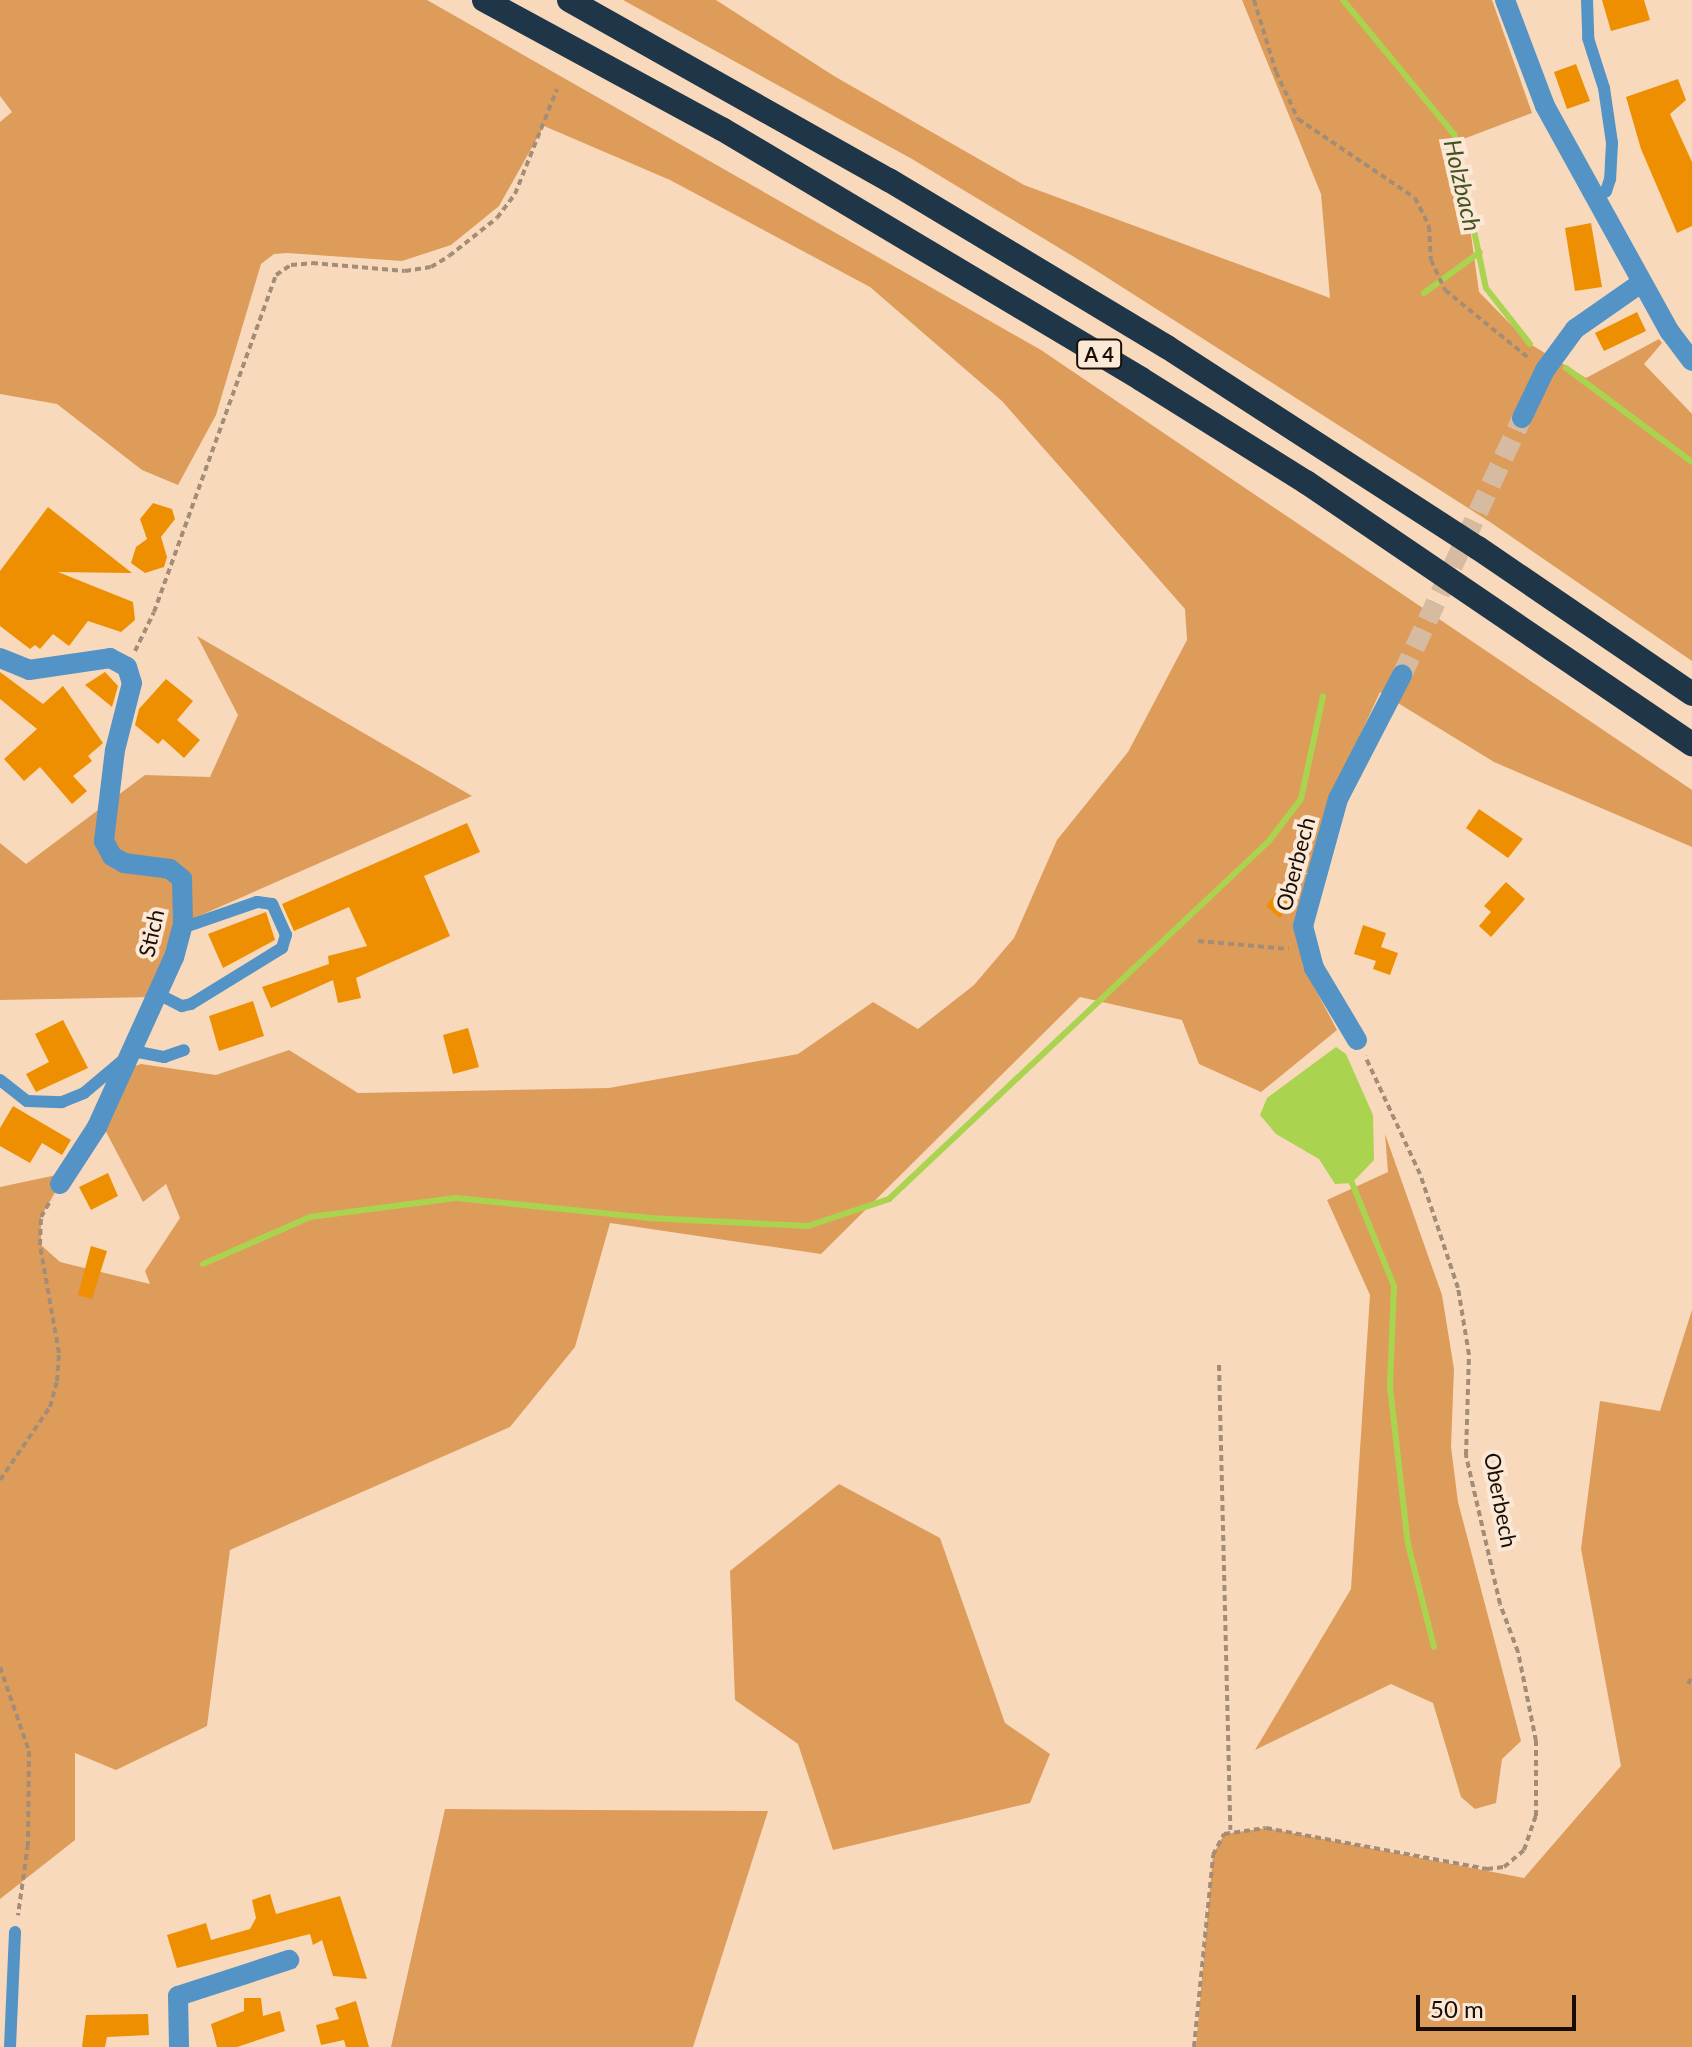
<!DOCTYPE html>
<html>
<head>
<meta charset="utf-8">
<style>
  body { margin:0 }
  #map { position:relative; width:1692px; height:2047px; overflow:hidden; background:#f8d9bc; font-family:Lato,sans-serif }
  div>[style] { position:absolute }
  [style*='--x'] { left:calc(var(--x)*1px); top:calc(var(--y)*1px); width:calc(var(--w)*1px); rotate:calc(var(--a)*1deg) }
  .green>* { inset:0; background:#de9c5a }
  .water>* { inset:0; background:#aad350 }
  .stream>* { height:6px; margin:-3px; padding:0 3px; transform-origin:3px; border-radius:3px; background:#aad350 }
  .building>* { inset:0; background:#ee8f02 }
  .minor-tunnel>* { height:20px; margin-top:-10px; transform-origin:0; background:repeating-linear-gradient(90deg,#d6bba1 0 20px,transparent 0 30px) }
  .path>* { height:4px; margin-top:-2px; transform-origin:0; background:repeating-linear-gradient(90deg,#a48d77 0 6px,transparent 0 10px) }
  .service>* { height:12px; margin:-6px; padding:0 6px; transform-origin:6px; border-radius:6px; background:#5493c6 }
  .minor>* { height:20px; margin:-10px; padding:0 10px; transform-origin:10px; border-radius:10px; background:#5493c6 }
  .tertiary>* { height:20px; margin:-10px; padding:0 10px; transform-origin:10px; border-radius:10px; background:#5493c6 }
  .motorway>* { height:24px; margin:-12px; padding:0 12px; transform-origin:12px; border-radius:12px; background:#1f3649 }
  span { translate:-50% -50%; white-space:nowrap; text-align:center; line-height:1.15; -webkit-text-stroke:8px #fbe8d7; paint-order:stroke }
  .shield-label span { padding:2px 6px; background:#fbe8d7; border:2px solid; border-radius:6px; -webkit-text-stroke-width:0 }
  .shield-label { font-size:20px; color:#180e05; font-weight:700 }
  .street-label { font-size:22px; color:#180e05 }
  .water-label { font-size:24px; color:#42531f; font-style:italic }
  .scale { position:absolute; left:1416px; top:1995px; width:160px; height:36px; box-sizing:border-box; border:4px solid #180e05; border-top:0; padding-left:10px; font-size:24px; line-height:28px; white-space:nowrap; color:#180e05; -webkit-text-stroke:6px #fbe8d7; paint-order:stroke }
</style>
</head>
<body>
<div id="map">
  <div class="green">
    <i style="clip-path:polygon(0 0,427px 0,1041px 350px,1692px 790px,1692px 847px,1494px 762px,1380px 692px,1334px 792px,1296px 925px,1303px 966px,1337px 1030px,1261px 1092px,1199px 1064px,1182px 1020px,1080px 997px,821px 1254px,610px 1223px,575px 1347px,510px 1427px,230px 1550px,207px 1726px,116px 1770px,75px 1753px,75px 1840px,0 1899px,0 1187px,66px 1173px,41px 1217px,41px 1245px,60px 1262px,150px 1284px,145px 1271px,180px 1218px,166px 1184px,143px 1202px,104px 1128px,129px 1068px,141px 1064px,216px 1075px,289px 1050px,358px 1093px,609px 1088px,798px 1054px,873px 1002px,918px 1029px,974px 985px,1014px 938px,1057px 840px,1128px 752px,1187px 640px,1185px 609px,1002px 401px,870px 287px,670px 180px,544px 126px,499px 206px,451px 245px,402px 261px,287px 253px,274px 254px,261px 264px,216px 415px,178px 485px,142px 470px,57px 404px,0 394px,0 122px,12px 112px,0 96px)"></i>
    <i style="clip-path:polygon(623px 0,716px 0,834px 76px,1024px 185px,1330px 298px,1321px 194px,1242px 0,1492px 0,1532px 113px,1458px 141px,1479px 292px,1530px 344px,1586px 378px,1659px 339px,1662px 343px,1644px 364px,1692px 414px,1692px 661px,1490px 522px,1089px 266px,912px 159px)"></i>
    <i style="clip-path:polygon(197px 636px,472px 796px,183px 923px,154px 997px,0 1000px,0 843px,26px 864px,145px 775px,210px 777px,238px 715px)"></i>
    <i style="clip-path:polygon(1385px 1134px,1442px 1295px,1454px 1369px,1451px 1447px,1458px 1502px,1521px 1741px,1502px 1759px,1496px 1803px,1475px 1809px,1461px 1797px,1433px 1703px,1391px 1684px,1255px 1750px,1351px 1589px,1370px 1295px,1327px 1200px,1388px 1172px)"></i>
    <i style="clip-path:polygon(1692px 1310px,1692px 2047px,1196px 2047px,1213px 1855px,1224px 1834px,1266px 1828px,1524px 1878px,1621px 1766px,1581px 1549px,1600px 1401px,1660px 1411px)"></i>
    <i style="clip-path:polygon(839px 1484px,940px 1538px,1005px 1723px,1050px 1754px,1030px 1803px,833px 1850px,798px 1744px,735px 1700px,730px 1571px)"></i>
    <i style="clip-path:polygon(445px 1809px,768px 1811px,693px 2047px,391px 2047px)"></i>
  </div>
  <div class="water">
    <i style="clip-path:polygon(1336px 1047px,1346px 1054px,1373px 1115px,1374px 1160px,1352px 1183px,1335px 1184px,1319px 1159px,1276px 1134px,1260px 1115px,1267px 1098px)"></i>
  </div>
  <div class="stream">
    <i style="--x:1343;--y:0;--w:174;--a:50.4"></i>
    <i style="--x:1454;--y:134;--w:157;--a:78.3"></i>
    <i style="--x:1486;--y:288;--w:71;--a:51.8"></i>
    <i style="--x:1424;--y:293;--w:69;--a:-36.2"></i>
    <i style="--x:1566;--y:368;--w:157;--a:36.7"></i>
    <i style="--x:1352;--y:1183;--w:111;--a:67.8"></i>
    <i style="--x:1394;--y:1286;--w:101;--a:92.3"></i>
    <i style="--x:1390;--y:1387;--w:158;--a:83.5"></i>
    <i style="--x:1408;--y:1544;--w:106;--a:75.8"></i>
    <i style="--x:203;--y:1264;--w:117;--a:-23.7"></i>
    <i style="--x:310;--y:1217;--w:147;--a:-7.4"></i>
    <i style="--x:456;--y:1198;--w:193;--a:5.9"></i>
    <i style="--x:648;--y:1218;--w:160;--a:2.9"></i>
    <i style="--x:808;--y:1226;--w:85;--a:-18.4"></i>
    <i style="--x:889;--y:1199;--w:522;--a:-43.29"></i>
    <i style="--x:1269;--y:841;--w:53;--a:-52.7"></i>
    <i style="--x:1301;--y:799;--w:105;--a:-77.9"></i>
  </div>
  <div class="building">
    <i style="clip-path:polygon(1602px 0,1644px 0,1650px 20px,1611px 31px)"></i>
    <i style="clip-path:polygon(1576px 64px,1590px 101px,1567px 109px,1554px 72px)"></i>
    <i style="clip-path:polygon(1678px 79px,1686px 100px,1670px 114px,1692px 162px,1692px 226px,1677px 233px,1641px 149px,1626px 97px)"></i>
    <i style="clip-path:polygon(1591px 223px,1602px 287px,1575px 291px,1565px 228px)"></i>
    <i style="clip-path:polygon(1637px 312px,1646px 331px,1604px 351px,1595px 333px)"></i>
    <i style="clip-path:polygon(153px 503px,172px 509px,175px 519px,161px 537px,167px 557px,164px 567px,145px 573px,131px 563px,136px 547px,147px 539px,140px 519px)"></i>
    <i style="clip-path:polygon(48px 507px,132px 573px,58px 572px,133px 602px,135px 620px,121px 632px,88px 621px,69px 646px,53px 634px,40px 649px,35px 645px,30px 649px,0 626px,0 571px)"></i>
    <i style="clip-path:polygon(0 672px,43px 704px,63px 686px,103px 743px,88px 756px,92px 761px,73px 776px,87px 791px,72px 804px,40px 767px,24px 781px,4px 759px,37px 729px,0 699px)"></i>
    <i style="clip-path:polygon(105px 672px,118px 686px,112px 707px,85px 685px)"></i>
    <i style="clip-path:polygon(166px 679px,193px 701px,177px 720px,200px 740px,184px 758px,163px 739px,158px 744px,135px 725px,139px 709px)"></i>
    <i style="clip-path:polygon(1479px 809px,1523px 839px,1508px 858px,1466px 828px)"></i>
    <i style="clip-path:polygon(467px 823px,480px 852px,424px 876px,450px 936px,356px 978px,361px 998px,338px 1003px,333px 980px,271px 1008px,262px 987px,329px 964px,328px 956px,367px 946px,349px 907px,294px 931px,282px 904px)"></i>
    <i style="clip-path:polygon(1289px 877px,1301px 886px,1280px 918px,1266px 906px)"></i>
    <i style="clip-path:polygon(1506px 882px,1525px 899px,1491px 937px,1479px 926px,1491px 912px,1484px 906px)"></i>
    <i style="clip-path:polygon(266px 912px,275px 940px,223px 968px,208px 934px)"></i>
    <i style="clip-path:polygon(1363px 925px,1386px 933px,1381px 947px,1398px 953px,1390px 975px,1373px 969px,1376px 961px,1354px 954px)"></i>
    <i style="clip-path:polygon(253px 1001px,264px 1036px,219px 1051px,209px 1016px)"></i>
    <i style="clip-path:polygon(63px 1020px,88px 1068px,36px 1092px,26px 1074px,49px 1062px,35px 1034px)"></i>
    <i style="clip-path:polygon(468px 1028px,479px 1067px,453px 1074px,443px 1035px)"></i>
    <i style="clip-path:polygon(13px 1106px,71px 1140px,62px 1155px,42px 1143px,30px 1163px,0 1146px,0 1128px)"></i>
    <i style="clip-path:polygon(108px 1173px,118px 1196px,91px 1210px,79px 1187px)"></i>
    <i style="clip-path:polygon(91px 1246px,107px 1251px,92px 1299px,78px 1295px)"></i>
    <i style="clip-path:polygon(270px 1894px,276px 1914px,340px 1896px,367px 1979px,333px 1976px,322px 1940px,313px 1945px,310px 1934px,177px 1968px,167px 1935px,206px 1923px,211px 1940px,250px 1929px,256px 1918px,252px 1900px)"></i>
    <i style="clip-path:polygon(244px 1998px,261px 1998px,263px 2016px,280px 2011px,285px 2031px,237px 2047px,217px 2047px,211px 2024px,244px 2011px)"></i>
    <i style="clip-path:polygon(356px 2001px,369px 2047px,346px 2047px,344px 2040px,321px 2045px,316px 2025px,339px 2019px,335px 2008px)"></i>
    <i style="clip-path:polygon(148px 2014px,149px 2035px,107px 2037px,105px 2047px,82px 2047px,86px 2015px)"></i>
  </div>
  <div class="minor-tunnel">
    <i style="--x:1402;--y:675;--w:284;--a:-65"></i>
  </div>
  <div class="path">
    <i style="--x:1254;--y:0;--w:75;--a:73"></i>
    <i style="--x:1276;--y:72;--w:52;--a:64.9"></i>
    <i style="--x:1298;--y:119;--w:141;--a:34"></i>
    <i style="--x:1415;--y:198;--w:31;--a:63"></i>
    <i style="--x:1429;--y:226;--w:34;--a:87"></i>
    <i style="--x:1431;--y:260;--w:33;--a:65"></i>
    <i style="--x:1445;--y:290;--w:109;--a:39.1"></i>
    <i style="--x:135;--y:651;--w:43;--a:-64"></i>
    <i style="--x:154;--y:612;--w:358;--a:-70.1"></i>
    <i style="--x:276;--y:275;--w:18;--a:-34"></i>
    <i style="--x:291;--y:265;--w:21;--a:-5"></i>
    <i style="--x:312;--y:263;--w:93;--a:4.9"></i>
    <i style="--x:405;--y:271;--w:26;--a:-9"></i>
    <i style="--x:431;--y:267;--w:21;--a:-31"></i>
    <i style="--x:449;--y:256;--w:61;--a:-38.4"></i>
    <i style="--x:497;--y:218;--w:30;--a:-53"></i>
    <i style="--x:515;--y:194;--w:113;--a:-68.2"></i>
    <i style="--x:1198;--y:941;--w:91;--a:5"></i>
    <i style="--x:1219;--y:1365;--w:465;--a:88.6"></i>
    <i style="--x:0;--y:1480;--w:88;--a:-55.6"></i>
    <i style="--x:50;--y:1407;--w:27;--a:-75"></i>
    <i style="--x:57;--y:1381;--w:28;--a:-86"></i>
    <i style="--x:59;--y:1353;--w:110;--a:-100"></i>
    <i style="--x:40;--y:1245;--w:28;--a:-88"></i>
    <i style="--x:41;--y:1217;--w:20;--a:-60"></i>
    <i style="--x:0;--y:1667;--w:89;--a:71"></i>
    <i style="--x:29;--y:1751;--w:93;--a:90.6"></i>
    <i style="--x:28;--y:1844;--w:72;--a:98"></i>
    <i style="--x:1688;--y:1684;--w:8;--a:-60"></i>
    <i style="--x:1194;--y:2047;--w:193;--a:-84.3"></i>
    <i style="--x:1213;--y:1855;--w:24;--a:-62"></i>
    <i style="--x:1224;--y:1834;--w:42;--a:-8.1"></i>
    <i style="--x:1266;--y:1828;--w:225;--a:10.5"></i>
    <i style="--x:1487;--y:1869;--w:17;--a:-7"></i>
    <i style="--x:1504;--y:1867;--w:26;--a:-40"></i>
    <i style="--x:1524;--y:1850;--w:36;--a:-71"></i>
    <i style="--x:1536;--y:1816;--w:75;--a:-90"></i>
    <i style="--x:1536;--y:1741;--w:91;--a:-101.4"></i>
    <i style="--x:1518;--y:1652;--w:51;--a:-110.6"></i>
    <i style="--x:1500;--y:1604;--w:153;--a:-102.9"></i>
    <i style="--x:1466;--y:1455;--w:100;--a:-88.3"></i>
    <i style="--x:1469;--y:1355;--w:68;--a:-99.3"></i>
    <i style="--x:1458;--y:1288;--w:120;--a:-108.4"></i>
    <i style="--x:1420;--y:1174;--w:130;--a:-115"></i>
  </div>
  <div class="service">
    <i style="--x:1587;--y:0;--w:38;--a:88"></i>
    <i style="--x:1588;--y:38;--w:52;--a:72.3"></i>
    <i style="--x:1604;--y:88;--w:56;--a:81.7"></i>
    <i style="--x:1612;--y:143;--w:36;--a:93"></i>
    <i style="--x:1610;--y:179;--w:13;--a:108"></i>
    <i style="--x:1606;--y:191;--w:12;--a:149"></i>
    <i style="--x:156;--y:993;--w:29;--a:27"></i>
    <i style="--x:182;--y:1006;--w:9;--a:-13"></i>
    <i style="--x:191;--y:1004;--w:107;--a:-31.6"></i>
    <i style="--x:282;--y:948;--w:14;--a:-73"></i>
    <i style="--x:286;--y:935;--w:34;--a:-114"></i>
    <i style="--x:272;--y:904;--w:15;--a:-172"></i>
    <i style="--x:257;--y:902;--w:79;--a:160.9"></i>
    <i style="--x:133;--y:1051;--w:32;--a:11"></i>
    <i style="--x:164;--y:1057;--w:21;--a:-19"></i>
    <i style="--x:0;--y:1080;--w:34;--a:38"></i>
    <i style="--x:27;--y:1101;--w:35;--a:2"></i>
    <i style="--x:62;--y:1102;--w:24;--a:-22"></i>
    <i style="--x:84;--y:1093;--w:50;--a:-40.1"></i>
    <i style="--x:10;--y:2047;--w:115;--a:-87.5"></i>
  </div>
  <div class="minor">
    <i style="--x:1522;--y:418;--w:53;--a:-64.4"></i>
    <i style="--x:1545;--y:370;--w:51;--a:-53.8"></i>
    <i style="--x:1575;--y:329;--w:80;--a:-34.9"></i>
    <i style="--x:0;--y:658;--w:31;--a:22"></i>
    <i style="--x:29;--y:670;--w:82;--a:-8.4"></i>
    <i style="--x:110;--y:658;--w:19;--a:28"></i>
    <i style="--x:127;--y:667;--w:17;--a:73"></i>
    <i style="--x:132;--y:683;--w:69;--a:104.2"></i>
    <i style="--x:115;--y:750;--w:92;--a:96.9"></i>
    <i style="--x:104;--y:841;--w:17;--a:62"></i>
    <i style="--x:112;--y:856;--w:14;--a:30"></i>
    <i style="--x:124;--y:863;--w:46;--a:7.4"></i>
    <i style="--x:170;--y:869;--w:16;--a:40"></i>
    <i style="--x:182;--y:879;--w:45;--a:88.7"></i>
    <i style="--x:183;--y:924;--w:34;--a:105"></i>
    <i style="--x:174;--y:957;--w:187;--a:114.4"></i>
    <i style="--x:97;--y:1127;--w:68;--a:123"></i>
    <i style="--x:1357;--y:1040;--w:84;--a:-120.8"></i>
    <i style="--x:1314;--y:968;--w:43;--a:-104.7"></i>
    <i style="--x:1303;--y:926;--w:132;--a:-74.6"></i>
    <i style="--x:1338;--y:799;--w:140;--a:-62.7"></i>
    <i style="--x:179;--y:2047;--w:51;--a:-91.1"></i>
    <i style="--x:178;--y:1996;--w:117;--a:-18"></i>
  </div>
  <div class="tertiary">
    <i style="--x:1505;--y:0;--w:113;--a:69.3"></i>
    <i style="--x:1545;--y:106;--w:258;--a:61.1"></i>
    <i style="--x:1670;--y:332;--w:36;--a:53"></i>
  </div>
  <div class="motorway">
    <i style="--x:484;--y:0;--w:271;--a:28.5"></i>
    <i style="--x:722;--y:129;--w:488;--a:30.8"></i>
    <i style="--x:1141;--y:379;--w:195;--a:32"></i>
    <i style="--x:1306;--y:482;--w:467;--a:34.2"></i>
    <i style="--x:569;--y:0;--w:367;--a:29.4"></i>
    <i style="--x:889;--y:180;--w:324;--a:31"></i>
    <i style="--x:1167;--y:347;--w:370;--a:32.9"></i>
    <i style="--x:1478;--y:548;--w:259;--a:34.3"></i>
  </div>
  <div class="shield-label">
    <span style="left:1099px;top:354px">A 4</span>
  </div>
  <div class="street-label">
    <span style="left:1295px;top:864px;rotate:-75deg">Oberbech</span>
    <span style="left:151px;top:933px;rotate:-77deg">Stich</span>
    <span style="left:1501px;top:1500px;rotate:79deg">Oberbech</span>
  </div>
  <div class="water-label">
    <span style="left:1463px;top:185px;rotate:77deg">Holzbach</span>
  </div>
  <div class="scale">50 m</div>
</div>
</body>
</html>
